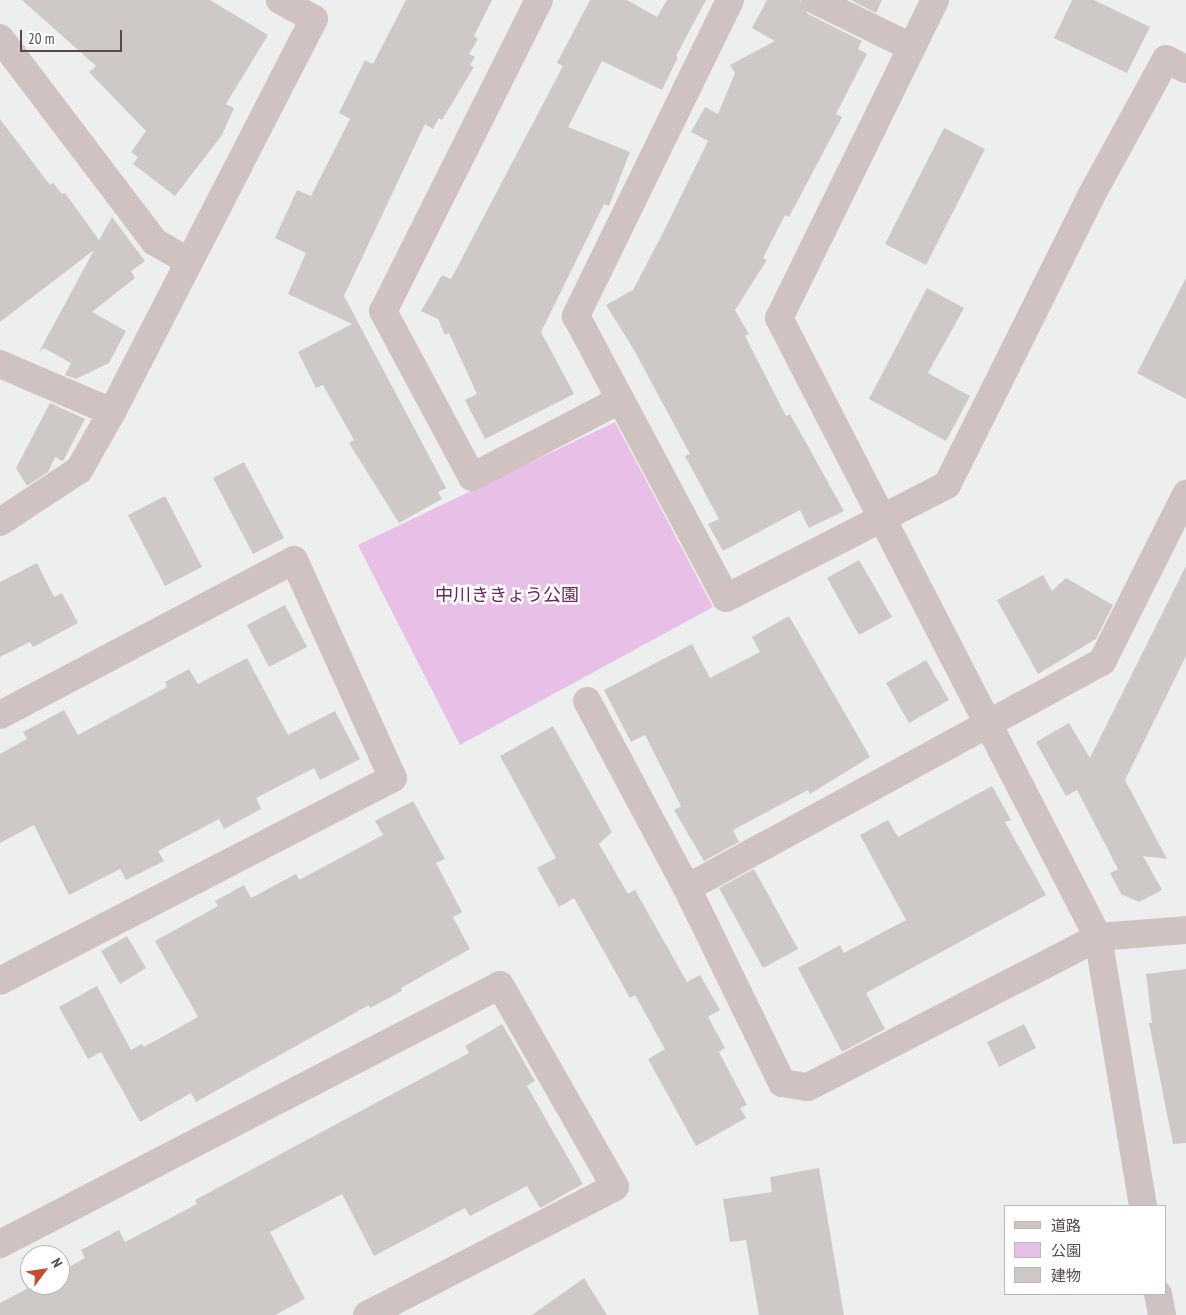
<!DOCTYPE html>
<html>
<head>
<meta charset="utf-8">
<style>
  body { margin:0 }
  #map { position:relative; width:1186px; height:1315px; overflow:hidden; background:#ecefee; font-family:"PT Sans Narrow","Noto Sans JP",sans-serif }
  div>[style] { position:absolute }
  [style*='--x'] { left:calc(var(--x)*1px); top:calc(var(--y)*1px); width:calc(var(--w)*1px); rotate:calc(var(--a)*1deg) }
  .green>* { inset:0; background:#e8bfe7 }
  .building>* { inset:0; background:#cec9c7 }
  .street>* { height:28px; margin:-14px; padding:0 14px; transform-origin:14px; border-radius:14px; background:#d0c2c1 }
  span { translate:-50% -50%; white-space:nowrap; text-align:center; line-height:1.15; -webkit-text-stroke:5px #fff; paint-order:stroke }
  .park-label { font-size:18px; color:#6e2264 }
  .legend { position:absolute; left:1004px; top:1205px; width:162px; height:90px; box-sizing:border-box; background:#fff; border:1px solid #bcb6b5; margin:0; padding:6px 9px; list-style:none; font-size:15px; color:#574947 }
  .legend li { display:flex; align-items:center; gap:10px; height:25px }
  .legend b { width:25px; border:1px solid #bcb6b5 }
  .north { position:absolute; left:20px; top:1245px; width:50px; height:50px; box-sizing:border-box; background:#fff; border:1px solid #bcb6b5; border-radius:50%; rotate:59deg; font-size:14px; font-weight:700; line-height:20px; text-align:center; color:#574947 }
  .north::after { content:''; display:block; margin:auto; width:18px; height:22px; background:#c64d2f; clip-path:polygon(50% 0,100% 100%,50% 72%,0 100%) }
  .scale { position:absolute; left:20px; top:30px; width:102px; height:22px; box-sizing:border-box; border:2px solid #574947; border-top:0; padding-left:6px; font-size:15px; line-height:18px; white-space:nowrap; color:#574947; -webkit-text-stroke:4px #fff; paint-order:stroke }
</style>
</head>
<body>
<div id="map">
  <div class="green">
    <i style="clip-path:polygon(615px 422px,713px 607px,460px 745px,358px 545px)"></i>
  </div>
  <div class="building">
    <i style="clip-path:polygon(22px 0,210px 0,268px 35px,226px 104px,234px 108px,222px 135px,175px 196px,133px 164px,138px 157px,131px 152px,146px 131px,89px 72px,96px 66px)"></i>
    <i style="clip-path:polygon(406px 0,492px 0,474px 36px,478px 39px,469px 54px,475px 57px,470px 65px,474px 67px,442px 120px,439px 118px,433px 129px,425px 124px,344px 296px,446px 488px,438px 492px,442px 499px,399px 523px,349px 443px,354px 440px,323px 385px,316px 388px,298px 352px,352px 324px,288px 294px,306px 253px,275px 238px,297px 190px,311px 196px,350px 119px,339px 113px,365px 60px,373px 64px)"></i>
    <i style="clip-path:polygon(590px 0,627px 0,657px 17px,667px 0,706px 0,676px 56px,678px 57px,662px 90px,602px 61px,568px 127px,630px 152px,609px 206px,604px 204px,541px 332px,574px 394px,485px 439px,465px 400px,477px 394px,449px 333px,445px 335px,438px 319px,421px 311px,442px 275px,451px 279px,563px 66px,557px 63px)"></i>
    <i style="clip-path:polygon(767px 0,800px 0,808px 14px,862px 41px,858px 49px,867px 54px,836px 114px,842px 117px,789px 217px,785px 215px,763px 258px,767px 260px,735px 310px,749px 334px,745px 336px,786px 416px,790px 414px,844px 511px,809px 528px,800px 510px,723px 551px,708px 524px,719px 519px,685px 456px,690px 454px,634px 350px,606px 305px,633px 290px,666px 227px,708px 141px,691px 132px,705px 107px,718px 114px,735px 73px,730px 65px,775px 41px,752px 28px)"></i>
    <i style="clip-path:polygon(851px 0,882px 0,876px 13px)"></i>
    <i style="clip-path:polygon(1072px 0,1094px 0,1150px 27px,1127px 73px,1054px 38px)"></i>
    <i style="clip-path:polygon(0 119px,50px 185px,53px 183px,62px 194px,65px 193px,99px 240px,112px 217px,145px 261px,131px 271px,135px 278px,92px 312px,126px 331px,109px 363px,76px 379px,65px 375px,71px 363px,44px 348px,39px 352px,94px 250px,0 322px)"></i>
    <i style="clip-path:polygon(944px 128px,985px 149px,926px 265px,885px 244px)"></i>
    <i style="clip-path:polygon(1186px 278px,1186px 399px,1137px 373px)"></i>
    <i style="clip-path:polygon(927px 288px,964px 308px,928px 373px,970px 396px,946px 441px,869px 399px)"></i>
    <i style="clip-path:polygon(50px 403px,85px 419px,63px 461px,55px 457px,48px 472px,27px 486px,16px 468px)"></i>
    <i style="clip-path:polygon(244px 462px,284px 538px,253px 554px,213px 478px)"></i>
    <i style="clip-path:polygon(165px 496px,202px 567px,165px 586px,128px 515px)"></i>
    <i style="clip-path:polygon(859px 560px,892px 617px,859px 635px,827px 578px)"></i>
    <i style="clip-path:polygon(37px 563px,54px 597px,62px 593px,78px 623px,33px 647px,30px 642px,0 657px,0 582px)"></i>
    <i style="clip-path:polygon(1186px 566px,1186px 656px,1125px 780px,1167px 859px,1143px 856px,1162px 890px,1139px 902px,1121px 894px,1110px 873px,1118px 869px,1077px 790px,1066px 796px,1036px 742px,1069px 723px,1090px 758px)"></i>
    <i style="clip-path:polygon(1043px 575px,1052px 591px,1066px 578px,1113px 605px,1096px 639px,1038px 674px,997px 600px)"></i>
    <i style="clip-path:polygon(285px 605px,307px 647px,269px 667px,247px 625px)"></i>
    <i style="clip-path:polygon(789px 616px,870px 757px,810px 794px,808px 790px,733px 830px,739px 842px,704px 861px,674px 810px,681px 806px,645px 735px,631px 742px,604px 690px,692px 644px,710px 678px,760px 652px,752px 637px)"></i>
    <i style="clip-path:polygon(247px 658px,288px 735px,335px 711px,360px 759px,320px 780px,314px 768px,256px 798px,261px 809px,224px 829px,219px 819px,158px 851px,164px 861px,126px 880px,120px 869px,69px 895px,34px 825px,0 843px,0 754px,27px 739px,23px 732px,64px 710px,78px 735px,167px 687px,165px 682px,189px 669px,198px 684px)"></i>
    <i style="clip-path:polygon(926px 660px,949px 700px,909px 723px,886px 683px)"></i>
    <i style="clip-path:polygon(553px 726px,612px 832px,599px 844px,628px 894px,635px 890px,687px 982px,700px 975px,720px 1010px,708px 1017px,725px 1048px,719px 1052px,747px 1105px,740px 1108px,746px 1118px,696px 1146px,648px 1059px,665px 1049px,635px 995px,630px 998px,574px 898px,559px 907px,537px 868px,556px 858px,500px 756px)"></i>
    <i style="clip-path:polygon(992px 786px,1011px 820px,1005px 822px,1046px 895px,866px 993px,885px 1029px,842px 1052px,798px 968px,840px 945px,844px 953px,906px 920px,860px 835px,888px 820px,898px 837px)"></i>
    <i style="clip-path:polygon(413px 801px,445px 859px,436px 863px,462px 912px,453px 917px,470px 949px,401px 988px,402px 991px,370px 1008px,369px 1005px,196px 1102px,191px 1093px,140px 1122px,101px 1052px,88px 1059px,59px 1007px,97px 986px,131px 1050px,142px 1044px,144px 1047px,198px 1017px,155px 941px,218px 906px,215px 901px,244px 885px,251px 898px,296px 874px,299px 880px,383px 835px,375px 821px)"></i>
    <i style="clip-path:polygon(754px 869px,798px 949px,763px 968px,719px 888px)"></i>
    <i style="clip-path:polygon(127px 936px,146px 968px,120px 984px,101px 951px)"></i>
    <i style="clip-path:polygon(1186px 969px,1186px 1143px,1173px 1144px,1149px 1023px,1152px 1023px,1146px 974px)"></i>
    <i style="clip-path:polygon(502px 1024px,535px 1081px,527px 1086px,583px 1184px,540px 1208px,527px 1186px,470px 1216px,465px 1208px,374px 1256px,342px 1194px,270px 1232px,305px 1299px,275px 1315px,0 1315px,0 1303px,34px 1285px,60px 1285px,60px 1272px,85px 1258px,81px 1250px,119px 1230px,125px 1242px,197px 1204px,195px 1200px,469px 1053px,465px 1046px)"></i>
    <i style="clip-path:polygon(1024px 1024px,1036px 1048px,999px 1067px,987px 1042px)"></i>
    <i style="clip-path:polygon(819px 1168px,844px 1315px,759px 1315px,746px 1240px,730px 1242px,723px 1199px,772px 1192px,770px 1177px)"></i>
    <i style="clip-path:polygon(584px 1278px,607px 1315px,532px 1315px)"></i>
  </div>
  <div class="street">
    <i style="--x:539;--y:0;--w:348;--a:116.6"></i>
    <i style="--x:383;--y:311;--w:188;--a:61.8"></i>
    <i style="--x:472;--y:477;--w:167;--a:-27.5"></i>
    <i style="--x:730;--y:0;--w:352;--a:116"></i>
    <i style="--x:576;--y:316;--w:319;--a:62"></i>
    <i style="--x:726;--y:598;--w:248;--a:-27.1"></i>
    <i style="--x:947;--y:485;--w:323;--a:-63.5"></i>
    <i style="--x:1091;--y:196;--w:156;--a:-61.3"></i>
    <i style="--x:1166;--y:59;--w:22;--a:27"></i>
    <i style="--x:815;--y:0;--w:107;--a:26.1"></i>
    <i style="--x:935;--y:0;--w:354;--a:116.1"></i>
    <i style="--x:779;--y:318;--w:696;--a:62.74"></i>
    <i style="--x:1098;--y:937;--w:88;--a:-4.5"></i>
    <i style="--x:0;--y:38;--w:256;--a:52.8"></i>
    <i style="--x:155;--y:242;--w:39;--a:30"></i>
    <i style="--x:0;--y:364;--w:122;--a:23.2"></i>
    <i style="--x:0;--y:522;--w:95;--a:-33.4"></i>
    <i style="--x:79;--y:470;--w:67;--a:-60.4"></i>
    <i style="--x:112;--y:412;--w:442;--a:-62.8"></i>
    <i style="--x:314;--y:19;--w:39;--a:-151"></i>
    <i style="--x:587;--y:701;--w:212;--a:61.9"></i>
    <i style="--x:687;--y:888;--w:217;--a:64"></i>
    <i style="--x:782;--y:1083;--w:26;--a:9"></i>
    <i style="--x:808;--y:1087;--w:326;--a:-27.3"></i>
    <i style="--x:1098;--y:937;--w:273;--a:80.5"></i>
    <i style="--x:0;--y:715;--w:332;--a:-27.8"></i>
    <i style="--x:294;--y:560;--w:239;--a:65.6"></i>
    <i style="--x:393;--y:778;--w:442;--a:152.7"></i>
    <i style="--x:687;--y:888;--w:473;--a:-28.6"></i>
    <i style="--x:1102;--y:662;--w:188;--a:-63.4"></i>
    <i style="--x:0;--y:1244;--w:563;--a:-27.38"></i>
    <i style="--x:500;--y:985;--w:232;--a:60.3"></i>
    <i style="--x:615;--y:1187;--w:279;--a:152.7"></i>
    <i style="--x:1158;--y:1294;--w:21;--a:79"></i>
  </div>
  <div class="park-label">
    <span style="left:507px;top:595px">中川ききょう公園</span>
  </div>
  <ul class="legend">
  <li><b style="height:6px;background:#d0c2c1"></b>道路</li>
  <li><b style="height:14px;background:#e8bfe7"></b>公園</li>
  <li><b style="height:14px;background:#cec9c7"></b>建物</li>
  </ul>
  <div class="north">N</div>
  <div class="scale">20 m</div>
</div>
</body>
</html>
